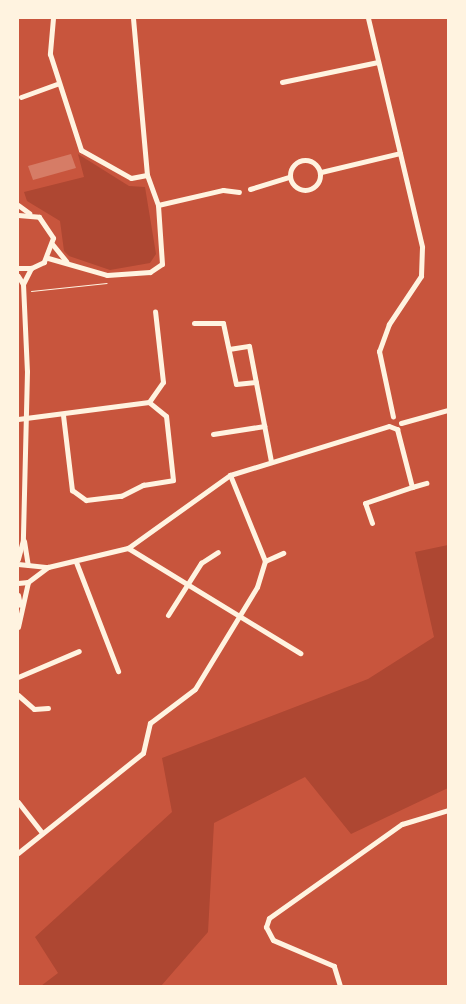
<!DOCTYPE html>
<html>
<head>
<meta charset="utf-8">
<style>
  body { margin:0 }
  #map { position:relative; width:466px; height:1004px; overflow:hidden; background:#c8553d; font-family:Barlow,sans-serif }
  div>[style] { position:absolute }
  [style*='--x'] { left:calc(var(--x)*1px); top:calc(var(--y)*1px); width:calc(var(--w)*1px); rotate:calc(var(--a)*1deg) }
  .green>* { inset:0; background:#ae4732 }
  .building>* { inset:0; background:#d67c66 }
  .path>* { height:1px; margin:-0.5px; padding:0 0.5px; transform-origin:0.5px; border-radius:0.5px; background:#fff3e0 }
  .minor>* { height:5px; margin:-2.5px; padding:0 2.5px; transform-origin:2.5px; border-radius:2.5px; background:#fff3e0 }
  .minor>.ring { margin:-2.5px; padding:0; box-sizing:content-box; background:none; border:5px solid #fff3e0; border-radius:50% }
  span { translate:-50% -50%; white-space:nowrap; text-align:center; line-height:1.15; -webkit-text-stroke:4.5px #fff3e0; paint-order:stroke }
  .frame { position:absolute; inset:0; border:19px solid #fff3e0; pointer-events:none }
</style>
</head>
<body>
<div id="map">
  <div class="green">
    <i style="clip-path:polygon(78px 154px,129px 186px,145px 187px,156px 254px,150px 263px,110px 270px,69px 256px,64px 251px,60px 221px,27px 201px,24px 192px,84px 177px)"></i>
    <i style="clip-path:polygon(448px 545px,448px 788px,351px 834px,305px 777px,214px 823px,208px 932px,161px 986px,41px 986px,58px 973px,35px 937px,172px 812px,162px 758px,368px 679px,434px 637px,415px 552px)"></i>
  </div>
  <div class="building">
    <i style="clip-path:polygon(71px 154px,76px 168px,33px 180px,28px 166px)"></i>
  </div>
  <div class="path">
    <i style="--x:31;--y:291;--w:76;--a:-6"></i>
  </div>
  <div class="minor">
    <i style="--x:53;--y:18;--w:36;--a:95"></i>
    <i style="--x:50;--y:54;--w:101;--a:72.1"></i>
    <i style="--x:81;--y:150;--w:57;--a:29.2"></i>
    <i style="--x:131;--y:178;--w:16;--a:-11"></i>
    <i style="--x:368;--y:18;--w:235;--a:76.7"></i>
    <i style="--x:422;--y:247;--w:29;--a:92"></i>
    <i style="--x:421;--y:276;--w:58;--a:123.7"></i>
    <i style="--x:389;--y:324;--w:29;--a:110"></i>
    <i style="--x:379;--y:351;--w:67;--a:78"></i>
    <i style="--x:282;--y:82;--w:98;--a:-11.8"></i>
    <i style="--x:21;--y:97;--w:38;--a:-20"></i>
    <i class="ring" style="left:290px;top:160px;width:25px;height:25px"></i>
    <i style="--x:321;--y:172;--w:81;--a:-13.5"></i>
    <i style="--x:250;--y:189;--w:41;--a:-17.1"></i>
    <i style="--x:18;--y:205;--w:14;--a:36"></i>
    <i style="--x:158;--y:205;--w:67;--a:-13"></i>
    <i style="--x:223;--y:190;--w:16;--a:7"></i>
    <i style="--x:18;--y:215;--w:21;--a:5"></i>
    <i style="--x:39;--y:217;--w:25;--a:56"></i>
    <i style="--x:53;--y:238;--w:26;--a:111"></i>
    <i style="--x:44;--y:262;--w:14;--a:155"></i>
    <i style="--x:31;--y:268;--w:13;--a:180"></i>
    <i style="--x:53;--y:245;--w:21;--a:51"></i>
    <i style="--x:48;--y:258;--w:61;--a:16.1"></i>
    <i style="--x:107;--y:275;--w:43;--a:-4"></i>
    <i style="--x:150;--y:272;--w:14;--a:-34"></i>
    <i style="--x:162;--y:264;--w:59;--a:-93.9"></i>
    <i style="--x:158;--y:205;--w:32;--a:-110"></i>
    <i style="--x:147;--y:175;--w:158;--a:-95.1"></i>
    <i style="--x:18;--y:276;--w:9;--a:58"></i>
    <i style="--x:23;--y:284;--w:87;--a:87.4"></i>
    <i style="--x:27;--y:371;--w:169;--a:91.4"></i>
    <i style="--x:23;--y:540;--w:20;--a:105"></i>
    <i style="--x:23;--y:284;--w:18;--a:-63"></i>
    <i style="--x:194;--y:323;--w:29;--a:0"></i>
    <i style="--x:223;--y:323;--w:62;--a:78"></i>
    <i style="--x:236;--y:384;--w:20;--a:-6"></i>
    <i style="--x:229;--y:349;--w:20;--a:-9"></i>
    <i style="--x:249;--y:346;--w:117;--a:79.2"></i>
    <i style="--x:149;--y:402;--w:24;--a:-55"></i>
    <i style="--x:163;--y:382;--w:71;--a:-96.4"></i>
    <i style="--x:63;--y:415;--w:76;--a:83.2"></i>
    <i style="--x:72;--y:490;--w:17;--a:36"></i>
    <i style="--x:86;--y:500;--w:35;--a:-7"></i>
    <i style="--x:121;--y:496;--w:25;--a:-27"></i>
    <i style="--x:143;--y:485;--w:30;--a:-9"></i>
    <i style="--x:173;--y:480;--w:64;--a:-96.2"></i>
    <i style="--x:166;--y:416;--w:22;--a:-141"></i>
    <i style="--x:18;--y:419;--w:132;--a:-7.4"></i>
    <i style="--x:401;--y:423;--w:49;--a:-15.5"></i>
    <i style="--x:397;--y:429;--w:60;--a:75.5"></i>
    <i style="--x:412;--y:487;--w:15;--a:-16"></i>
    <i style="--x:213;--y:434;--w:52;--a:-8.9"></i>
    <i style="--x:372;--y:523;--w:21;--a:-109"></i>
    <i style="--x:365;--y:503;--w:50;--a:-18.8"></i>
    <i style="--x:24;--y:541;--w:24;--a:81"></i>
    <i style="--x:128;--y:548;--w:202;--a:31.4"></i>
    <i style="--x:265;--y:561;--w:20;--a:-24"></i>
    <i style="--x:76;--y:562;--w:117;--a:68.9"></i>
    <i style="--x:18;--y:564;--w:30;--a:6"></i>
    <i style="--x:48;--y:567;--w:82;--a:-13.4"></i>
    <i style="--x:128;--y:548;--w:125;--a:-35.6"></i>
    <i style="--x:230;--y:475;--w:166;--a:-17.1"></i>
    <i style="--x:389;--y:426;--w:9;--a:21"></i>
    <i style="--x:18;--y:583;--w:10;--a:-6"></i>
    <i style="--x:28;--y:582;--w:25;--a:-37"></i>
    <i style="--x:18;--y:595;--w:10;--a:79"></i>
    <i style="--x:168;--y:615;--w:62;--a:-57.6"></i>
    <i style="--x:201;--y:563;--w:20;--a:-33"></i>
    <i style="--x:18;--y:627;--w:46;--a:-77.5"></i>
    <i style="--x:18;--y:677;--w:66;--a:-23.1"></i>
    <i style="--x:18;--y:695;--w:21;--a:41"></i>
    <i style="--x:34;--y:709;--w:14;--a:-4"></i>
    <i style="--x:18;--y:802;--w:39;--a:52"></i>
    <i style="--x:18;--y:853;--w:160;--a:-38.7"></i>
    <i style="--x:143;--y:753;--w:31;--a:-77"></i>
    <i style="--x:150;--y:723;--w:56;--a:-37.1"></i>
    <i style="--x:195;--y:689;--w:119;--a:-58.7"></i>
    <i style="--x:257;--y:587;--w:27;--a:-73"></i>
    <i style="--x:265;--y:561;--w:93;--a:-112.1"></i>
    <i style="--x:340;--y:986;--w:21;--a:-107"></i>
    <i style="--x:334;--y:966;--w:66;--a:-156.9"></i>
    <i style="--x:273;--y:940;--w:15;--a:-118"></i>
    <i style="--x:266;--y:927;--w:9;--a:-72"></i>
    <i style="--x:269;--y:918;--w:163;--a:-35.3"></i>
    <i style="--x:402;--y:824;--w:48;--a:-16.9"></i>
  </div>
  <div class="frame"></div>
</div>
</body>
</html>
